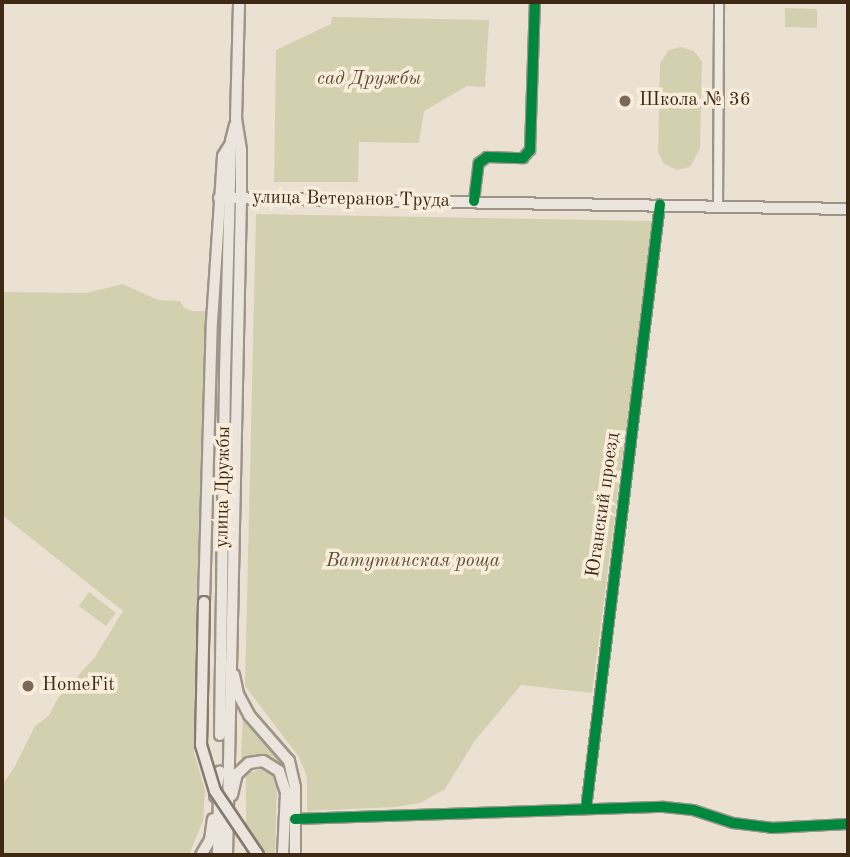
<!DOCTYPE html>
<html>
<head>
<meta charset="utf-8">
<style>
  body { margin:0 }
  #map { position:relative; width:850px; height:857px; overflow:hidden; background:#eae1d2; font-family:"Old Standard TT",serif }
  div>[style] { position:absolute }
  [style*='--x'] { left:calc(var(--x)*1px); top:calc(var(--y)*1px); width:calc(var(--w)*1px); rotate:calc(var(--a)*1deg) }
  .green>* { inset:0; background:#d3d0af }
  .roads { filter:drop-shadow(2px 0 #9d958a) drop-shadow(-2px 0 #9d958a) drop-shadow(0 2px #9d958a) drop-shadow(0 -2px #9d958a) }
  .minor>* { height:8px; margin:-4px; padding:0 4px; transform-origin:4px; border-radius:4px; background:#eeeae1 }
  .major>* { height:10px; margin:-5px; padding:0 5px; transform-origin:5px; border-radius:5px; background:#ebe5dd }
  .bridges { filter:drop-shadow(2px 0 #847c71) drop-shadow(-2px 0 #847c71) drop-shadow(0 2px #847c71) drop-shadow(0 -2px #847c71) }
  .major-bridge>* { height:10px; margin:-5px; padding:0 5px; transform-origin:5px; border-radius:5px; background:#ebe5dd }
  .cycleway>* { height:10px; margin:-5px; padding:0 5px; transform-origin:5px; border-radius:5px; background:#00873e }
  .dots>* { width:19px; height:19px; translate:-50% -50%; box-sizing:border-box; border:4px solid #f8eddb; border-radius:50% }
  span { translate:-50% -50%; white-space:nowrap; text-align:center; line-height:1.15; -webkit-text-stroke:7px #f8eddb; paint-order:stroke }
  .park-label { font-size:19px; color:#5e5034; font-style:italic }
  .poi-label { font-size:19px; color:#3e2914 }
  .left { translate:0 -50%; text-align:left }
  .street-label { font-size:19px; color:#3e2914 }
  .frame { position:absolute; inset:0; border:4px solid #3e2914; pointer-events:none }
</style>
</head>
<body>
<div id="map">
  <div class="green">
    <i style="clip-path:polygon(785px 8px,817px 9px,817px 28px,785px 27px)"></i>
    <i style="clip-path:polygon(332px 17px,489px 20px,485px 87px,467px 86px,424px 111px,419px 143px,359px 142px,358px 182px,274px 182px,276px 50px,331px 24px)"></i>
    <i style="clip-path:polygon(681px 47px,694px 51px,702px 62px,700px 149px,690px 167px,677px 170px,664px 164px,658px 152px,660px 63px,669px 50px)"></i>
    <i style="clip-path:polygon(256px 214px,653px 221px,592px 693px,521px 685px,474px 742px,445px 789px,420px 803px,396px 807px,307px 811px,307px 777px,299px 757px,245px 686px)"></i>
    <i style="clip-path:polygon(123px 284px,158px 300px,180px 301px,184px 308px,192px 311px,209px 311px,194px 753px,205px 790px,203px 821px,189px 855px,2px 855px,2px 785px,14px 768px,35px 726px,49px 716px,58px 698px,95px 657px,123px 611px,2px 515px,2px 292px,86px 293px)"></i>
    <i style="clip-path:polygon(89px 592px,116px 613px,106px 626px,79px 606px)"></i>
    <i style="clip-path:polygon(243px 712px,277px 750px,285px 770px,268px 758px,259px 756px,241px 760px)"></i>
    <i style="clip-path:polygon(260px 769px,269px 771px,277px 783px,275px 855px,246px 855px,246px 774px)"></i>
  </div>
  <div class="roads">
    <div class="minor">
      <i style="--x:474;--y:201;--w:38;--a:-83"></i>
      <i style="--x:479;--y:163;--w:10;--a:-37"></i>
      <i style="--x:487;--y:157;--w:36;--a:2"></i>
      <i style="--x:523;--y:158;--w:11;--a:-49"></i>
      <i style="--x:530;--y:150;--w:148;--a:-88.1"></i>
      <i style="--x:718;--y:206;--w:204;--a:-89.7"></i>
      <i style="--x:586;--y:809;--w:609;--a:-83.02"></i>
      <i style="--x:295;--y:819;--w:369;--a:-1.9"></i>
      <i style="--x:664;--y:807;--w:29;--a:6"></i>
      <i style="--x:693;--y:810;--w:42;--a:18"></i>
      <i style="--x:733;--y:823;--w:38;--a:7"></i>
      <i style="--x:771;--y:828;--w:77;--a:-3"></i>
    </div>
    <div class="major">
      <i style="--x:219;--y:198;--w:629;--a:1"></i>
      <i style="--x:204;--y:602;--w:280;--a:-88.4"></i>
      <i style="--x:212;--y:322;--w:166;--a:-86.2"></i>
      <i style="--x:223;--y:156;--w:13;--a:-58"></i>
      <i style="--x:234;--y:675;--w:19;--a:78"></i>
      <i style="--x:238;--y:694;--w:24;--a:62"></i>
      <i style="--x:249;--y:715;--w:61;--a:49"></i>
      <i style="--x:289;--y:761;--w:27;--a:77"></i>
      <i style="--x:295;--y:787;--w:68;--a:90"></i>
      <i style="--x:220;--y:735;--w:361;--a:-89.2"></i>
      <i style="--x:225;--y:374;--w:233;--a:-88.5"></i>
      <i style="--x:231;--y:141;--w:16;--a:-76"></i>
      <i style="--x:232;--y:795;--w:22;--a:-77"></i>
      <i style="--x:237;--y:774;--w:16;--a:-43"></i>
      <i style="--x:249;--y:763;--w:14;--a:-8"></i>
      <i style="--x:263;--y:761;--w:19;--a:32"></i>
      <i style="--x:279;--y:771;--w:23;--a:72"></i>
      <i style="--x:286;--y:793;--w:62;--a:92.8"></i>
      <i style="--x:215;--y:796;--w:25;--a:-79"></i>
      <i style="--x:201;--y:855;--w:17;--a:-59"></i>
      <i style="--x:210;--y:840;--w:21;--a:-82"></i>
      <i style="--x:218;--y:855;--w:62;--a:-89.1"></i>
      <i style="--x:227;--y:855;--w:657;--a:-88.78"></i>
      <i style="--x:241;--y:198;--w:48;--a:-90"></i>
      <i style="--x:241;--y:150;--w:31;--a:-99"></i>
      <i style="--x:236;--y:119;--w:117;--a:-88.5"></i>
    </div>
  </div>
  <div class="bridges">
    <div class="major-bridge">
      <i style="--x:204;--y:602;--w:143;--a:91.2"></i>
      <i style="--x:201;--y:745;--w:48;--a:73.1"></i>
      <i style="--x:215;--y:791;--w:77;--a:56.1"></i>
    </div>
  </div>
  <div class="cycleway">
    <i style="--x:474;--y:201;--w:38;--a:-83"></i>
    <i style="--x:479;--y:163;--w:10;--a:-37"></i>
    <i style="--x:487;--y:157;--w:36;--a:2"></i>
    <i style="--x:523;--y:158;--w:11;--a:-49"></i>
    <i style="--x:530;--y:150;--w:148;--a:-88.1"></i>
    <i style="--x:586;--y:809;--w:609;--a:-83.02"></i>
    <i style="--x:295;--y:819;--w:369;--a:-1.9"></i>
    <i style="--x:664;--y:807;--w:29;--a:6"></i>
    <i style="--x:693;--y:810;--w:42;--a:18"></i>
    <i style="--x:733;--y:823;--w:38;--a:7"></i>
    <i style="--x:771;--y:828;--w:77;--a:-3"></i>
  </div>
  <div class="dots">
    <i style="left:625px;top:101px;background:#7a6956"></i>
    <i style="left:28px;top:686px;background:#7a6956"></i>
  </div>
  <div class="park-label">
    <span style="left:369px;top:80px">сад Дружбы</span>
    <span style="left:413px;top:562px">Ватутинская роща</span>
  </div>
  <div class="poi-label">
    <span class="left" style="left:639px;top:101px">Школа № 36</span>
    <span class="left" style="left:42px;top:686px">HomeFit</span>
  </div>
  <div class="street-label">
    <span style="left:351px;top:200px;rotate:1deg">улица Ветеранов Труда</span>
    <span style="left:224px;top:487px;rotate:-89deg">улица Дружбы</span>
    <span style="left:604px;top:505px;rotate:-82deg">Юганский проезд</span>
  </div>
  <div class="frame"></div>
</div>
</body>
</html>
